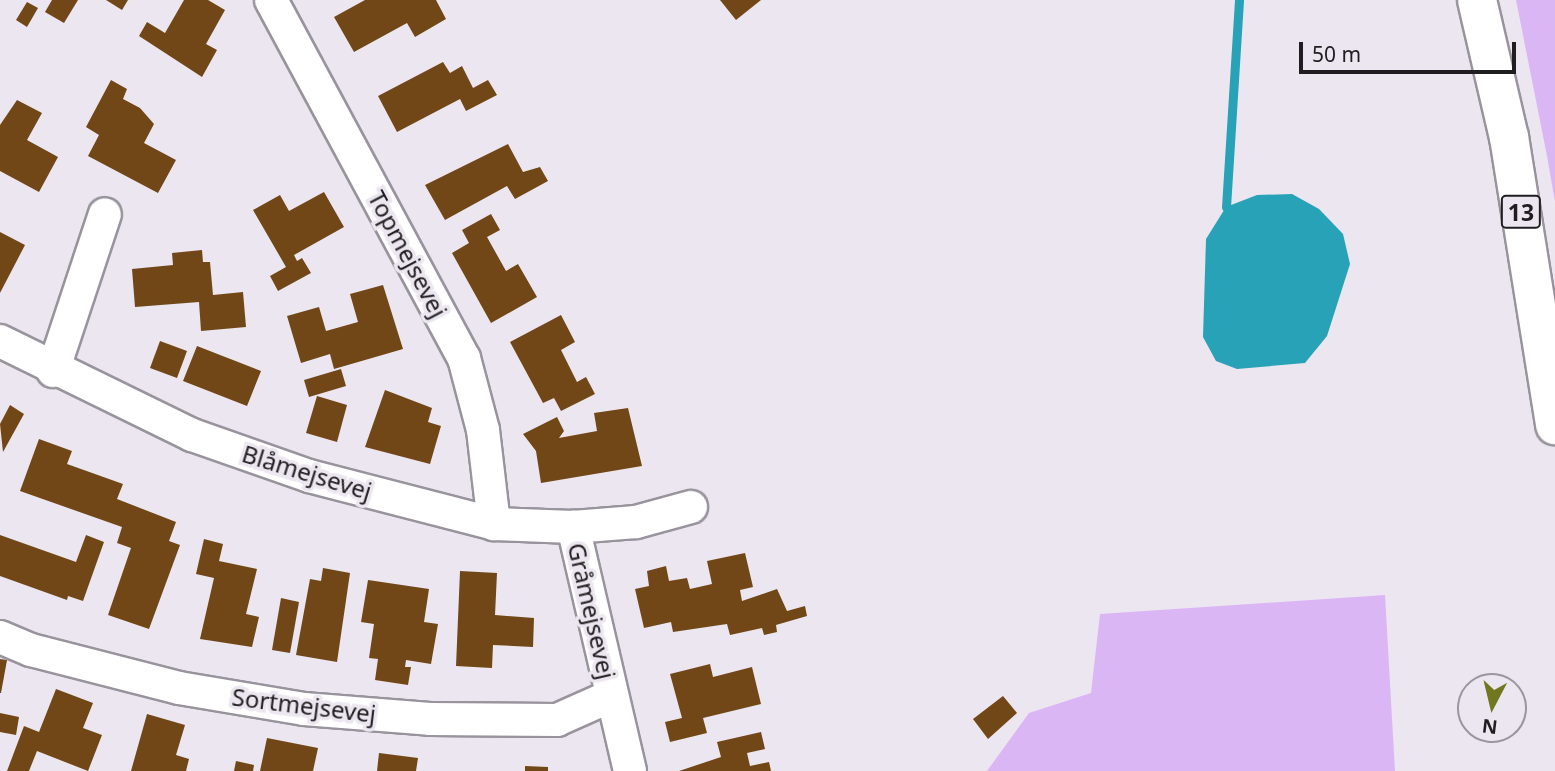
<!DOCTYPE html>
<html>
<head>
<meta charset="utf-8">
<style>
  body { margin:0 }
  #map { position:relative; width:1555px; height:771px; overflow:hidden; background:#ebe6ef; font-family:"Noto Sans",sans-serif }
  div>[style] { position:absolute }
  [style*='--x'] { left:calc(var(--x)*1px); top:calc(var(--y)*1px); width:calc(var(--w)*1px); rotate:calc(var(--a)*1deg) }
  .green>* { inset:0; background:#dbb6f4 }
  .water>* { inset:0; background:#27a2b7 }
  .stream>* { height:9px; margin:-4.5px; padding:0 4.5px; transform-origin:4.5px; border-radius:4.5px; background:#27a2b7 }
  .building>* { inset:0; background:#724717 }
  .roads { filter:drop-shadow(2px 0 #98939c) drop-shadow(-2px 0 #98939c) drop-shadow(0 2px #98939c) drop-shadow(0 -2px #98939c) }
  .street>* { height:32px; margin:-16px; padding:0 16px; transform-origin:16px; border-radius:16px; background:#fff }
  .primary>* { height:38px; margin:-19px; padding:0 19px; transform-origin:19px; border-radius:19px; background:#fff }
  span { translate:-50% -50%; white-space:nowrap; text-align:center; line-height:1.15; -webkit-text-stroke:7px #ebe6ef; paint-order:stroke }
  .shield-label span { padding:2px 5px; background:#ebe6ef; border:2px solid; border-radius:5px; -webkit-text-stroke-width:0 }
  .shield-label { font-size:23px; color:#1f1d20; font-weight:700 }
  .street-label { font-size:24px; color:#1f1d20 }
  .north { position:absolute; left:1457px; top:673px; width:70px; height:70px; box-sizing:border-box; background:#ebe6ef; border:2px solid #99969c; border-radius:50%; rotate:187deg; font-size:19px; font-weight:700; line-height:28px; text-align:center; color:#1f1d20 }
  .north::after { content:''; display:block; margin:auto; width:24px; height:32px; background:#71771f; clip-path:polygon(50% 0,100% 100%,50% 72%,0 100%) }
  .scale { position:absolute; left:1299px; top:42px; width:217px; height:32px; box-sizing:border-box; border:4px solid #1f1d20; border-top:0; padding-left:9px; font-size:21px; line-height:24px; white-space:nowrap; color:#1f1d20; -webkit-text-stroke:5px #ebe6ef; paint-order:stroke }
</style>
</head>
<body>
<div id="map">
  <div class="green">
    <i style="clip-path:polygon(1516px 0,1555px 0,1555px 202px,1547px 156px)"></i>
    <i style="clip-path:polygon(1385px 595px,1395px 771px,987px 771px,1029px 713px,1091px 693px,1100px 614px)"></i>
  </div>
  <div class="water">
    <i style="clip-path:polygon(1292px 194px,1319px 209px,1343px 234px,1350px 264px,1327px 336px,1305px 363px,1237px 369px,1216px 361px,1203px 337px,1206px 239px,1226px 207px,1257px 195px)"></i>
  </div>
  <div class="stream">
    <i style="--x:1226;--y:207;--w:207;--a:-86.4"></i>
  </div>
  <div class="building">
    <i style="clip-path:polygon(52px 0,78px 0,64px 23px,45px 12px)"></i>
    <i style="clip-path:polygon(106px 0,128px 0,122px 10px)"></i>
    <i style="clip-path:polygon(184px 0,208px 0,225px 10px,206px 44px,217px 50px,202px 77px,139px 36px,147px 22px,165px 33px)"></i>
    <i style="clip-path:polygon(365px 0,436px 0,446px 19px,415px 37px,407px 23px,354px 52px,334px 17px)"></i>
    <i style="clip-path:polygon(720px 0,761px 0,736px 20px)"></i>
    <i style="clip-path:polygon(27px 2px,38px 8px,27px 27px,16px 20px)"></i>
    <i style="clip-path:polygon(443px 62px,450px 73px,462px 66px,473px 88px,488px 80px,497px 95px,466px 111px,460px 99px,397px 132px,378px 96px)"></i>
    <i style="clip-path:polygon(111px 80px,127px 89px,123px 99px,140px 108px,154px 124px,144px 143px,176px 160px,158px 193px,88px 156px,99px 135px,86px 127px)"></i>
    <i style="clip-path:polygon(17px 100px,42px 113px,27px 140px,58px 157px,39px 192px,0 171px,0 125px)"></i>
    <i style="clip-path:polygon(508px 144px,523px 172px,540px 167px,548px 181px,515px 199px,507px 186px,445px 220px,425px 185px)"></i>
    <i style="clip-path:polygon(324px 192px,344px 227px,294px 255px,297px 261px,302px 258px,311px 273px,278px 291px,270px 276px,286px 267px,253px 210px,280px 195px,289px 211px)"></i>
    <i style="clip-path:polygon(491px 214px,500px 230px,487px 237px,506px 271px,518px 264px,537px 297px,491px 323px,452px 253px,469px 243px,462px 230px)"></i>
    <i style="clip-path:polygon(0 232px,25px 245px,0 293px)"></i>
    <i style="clip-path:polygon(202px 250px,203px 262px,210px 262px,213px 295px,243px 292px,246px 327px,201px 331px,199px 302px,135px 307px,132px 269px,173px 265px,172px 253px)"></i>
    <i style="clip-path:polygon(383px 285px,403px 349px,334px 369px,330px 354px,301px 363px,287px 316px,319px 307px,326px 331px,358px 322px,350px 294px)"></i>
    <i style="clip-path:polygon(561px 315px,575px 342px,561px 350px,577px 382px,586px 377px,595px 394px,561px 411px,554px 398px,543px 403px,510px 342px)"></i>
    <i style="clip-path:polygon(160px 341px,187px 351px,177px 378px,150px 368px)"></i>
    <i style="clip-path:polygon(197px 346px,261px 371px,247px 406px,183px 381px)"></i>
    <i style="clip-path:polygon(341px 369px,346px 386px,309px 397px,304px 380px)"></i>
    <i style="clip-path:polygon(385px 390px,432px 408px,428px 422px,441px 426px,430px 464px,365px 447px)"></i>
    <i style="clip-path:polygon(317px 396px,347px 405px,337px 442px,306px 433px)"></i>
    <i style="clip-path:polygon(10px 405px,24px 414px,3px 452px,0 424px)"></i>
    <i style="clip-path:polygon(628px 408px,642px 466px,541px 483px,536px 451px,523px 434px,557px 417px,564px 431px,559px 438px,597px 431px,594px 413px)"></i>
    <i style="clip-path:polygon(39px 439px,72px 451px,67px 464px,123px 484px,117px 499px,176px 522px,169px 541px,180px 545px,149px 629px,108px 615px,131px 548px,117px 543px,122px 527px,20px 491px)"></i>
    <i style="clip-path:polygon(0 535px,76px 562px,86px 535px,104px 542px,83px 601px,68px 596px,67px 600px,0 576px)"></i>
    <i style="clip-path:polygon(204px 539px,223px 544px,219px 561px,257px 569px,246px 614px,259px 617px,252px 647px,200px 639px,214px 578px,196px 574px)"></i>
    <i style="clip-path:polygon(745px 553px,753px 587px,740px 590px,742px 601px,777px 589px,787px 611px,805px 606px,807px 616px,776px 625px,777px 632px,764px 635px,762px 628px,730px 635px,727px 624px,673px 632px,671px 622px,644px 628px,635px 589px,649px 586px,647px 571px,666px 566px,669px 581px,687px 578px,690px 589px,712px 584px,707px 561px)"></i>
    <i style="clip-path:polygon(323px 568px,350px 573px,337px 662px,296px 655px,310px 579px,321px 581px)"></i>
    <i style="clip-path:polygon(460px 571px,497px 573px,495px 615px,534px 618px,533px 647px,493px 645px,492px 668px,456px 666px)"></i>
    <i style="clip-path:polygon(368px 580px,429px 589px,424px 622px,438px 624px,431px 664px,406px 660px,405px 667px,411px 667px,408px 685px,375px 680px,378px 659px,369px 658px,374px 624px,361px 622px)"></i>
    <i style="clip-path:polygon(281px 598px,299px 602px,290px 653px,272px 650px)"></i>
    <i style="clip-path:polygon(0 659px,7px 660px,1px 693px,0 693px)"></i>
    <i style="clip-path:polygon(710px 664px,713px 677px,752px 667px,761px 704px,703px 718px,707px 733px,670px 742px,665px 722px,682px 718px,670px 674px)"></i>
    <i style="clip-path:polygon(56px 689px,93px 703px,83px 728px,102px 735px,88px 771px,37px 751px,29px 771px,7px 771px,24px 726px,39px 732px)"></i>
    <i style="clip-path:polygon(1003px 696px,1017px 713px,988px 739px,973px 719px)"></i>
    <i style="clip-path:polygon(0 713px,19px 717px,16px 735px,0 732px)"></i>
    <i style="clip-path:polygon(147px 714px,185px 725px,176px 755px,189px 759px,186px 771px,131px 771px)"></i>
    <i style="clip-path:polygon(761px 732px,765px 749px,747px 753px,750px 766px,769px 762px,771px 771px,679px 771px,721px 757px,717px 742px)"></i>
    <i style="clip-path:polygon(267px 738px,318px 748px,313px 771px,260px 771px)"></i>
    <i style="clip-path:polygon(379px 753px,418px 758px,416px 771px,377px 771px)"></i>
    <i style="clip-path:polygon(236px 761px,254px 765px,253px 771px,234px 771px)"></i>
    <i style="clip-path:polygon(525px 766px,548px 767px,548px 771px,525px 771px)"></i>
  </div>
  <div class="roads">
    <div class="street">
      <i style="--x:271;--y:0;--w:407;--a:61.7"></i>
      <i style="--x:464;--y:358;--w:74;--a:75.2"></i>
      <i style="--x:483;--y:430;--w:95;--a:83.3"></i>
      <i style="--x:0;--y:341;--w:214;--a:26.1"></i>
      <i style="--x:192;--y:435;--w:124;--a:19.3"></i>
      <i style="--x:309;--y:476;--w:191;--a:14.5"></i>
      <i style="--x:494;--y:524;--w:79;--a:2.2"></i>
      <i style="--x:53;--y:371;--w:165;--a:-71.7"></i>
      <i style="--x:0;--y:637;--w:34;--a:23"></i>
      <i style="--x:31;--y:650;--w:153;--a:14.4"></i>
      <i style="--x:179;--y:688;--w:127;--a:9.5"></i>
      <i style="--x:304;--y:709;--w:126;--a:4.5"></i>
      <i style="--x:430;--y:719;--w:127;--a:0.5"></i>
      <i style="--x:557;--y:720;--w:59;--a:-24"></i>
      <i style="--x:630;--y:771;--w:251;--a:-103.1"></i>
      <i style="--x:573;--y:527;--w:63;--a:-4.5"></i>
      <i style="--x:636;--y:522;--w:57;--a:-15.3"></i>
    </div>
    <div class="primary">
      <i style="--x:1477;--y:0;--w:141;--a:76.9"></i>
      <i style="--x:1509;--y:137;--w:292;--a:80.9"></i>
    </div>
  </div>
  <div class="shield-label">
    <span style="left:1521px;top:212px">13</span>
  </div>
  <div class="street-label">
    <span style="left:408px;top:254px;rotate:62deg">Topmejsevej</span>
    <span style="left:307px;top:472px;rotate:17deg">Blåmejsevej</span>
    <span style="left:592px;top:611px;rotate:77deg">Gråmejsevej</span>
    <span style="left:304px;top:705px;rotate:7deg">Sortmejsevej</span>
  </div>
  <div class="north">N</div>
  <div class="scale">50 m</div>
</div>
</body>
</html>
